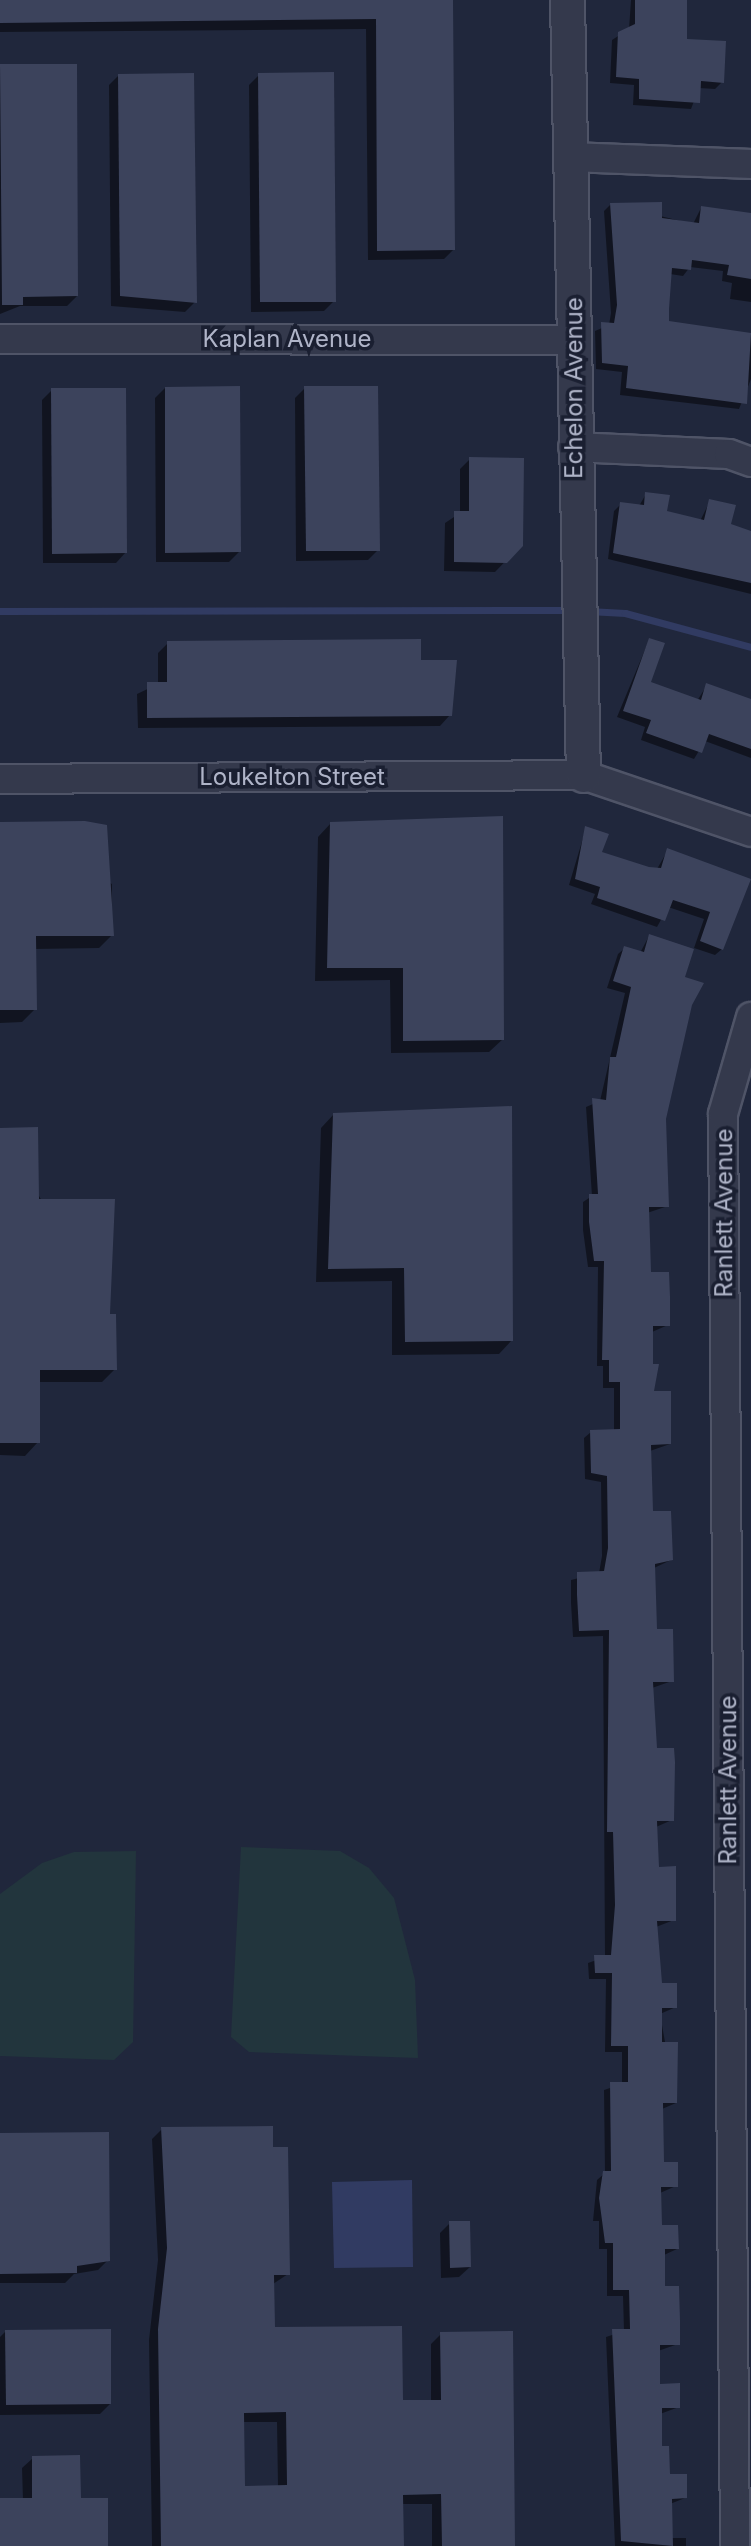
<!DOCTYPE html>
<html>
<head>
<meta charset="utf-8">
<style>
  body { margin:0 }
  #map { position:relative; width:751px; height:2546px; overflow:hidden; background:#20273c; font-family:Inter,sans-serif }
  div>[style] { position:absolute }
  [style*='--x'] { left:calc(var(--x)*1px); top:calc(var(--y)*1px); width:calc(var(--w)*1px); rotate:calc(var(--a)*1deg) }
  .green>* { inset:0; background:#22353d }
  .water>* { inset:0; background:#313b62 }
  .shadow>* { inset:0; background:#0007 }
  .stream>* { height:7px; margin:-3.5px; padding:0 3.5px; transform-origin:3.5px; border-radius:3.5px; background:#313b62 }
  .building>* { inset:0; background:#3c435c }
  .roads { filter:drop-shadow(2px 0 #4f5467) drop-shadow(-2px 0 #4f5467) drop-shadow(0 2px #4f5467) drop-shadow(0 -2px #4f5467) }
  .minor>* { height:28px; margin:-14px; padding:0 14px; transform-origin:14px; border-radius:14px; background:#34394c }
  .tertiary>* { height:33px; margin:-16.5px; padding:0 16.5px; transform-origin:16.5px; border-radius:16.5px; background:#34394c }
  span { translate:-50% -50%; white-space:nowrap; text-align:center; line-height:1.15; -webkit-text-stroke:7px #1a1f31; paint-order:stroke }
  .street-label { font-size:24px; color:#afb4c8 }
</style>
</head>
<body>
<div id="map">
  <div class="green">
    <i style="clip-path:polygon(241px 1847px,340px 1851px,369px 1868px,394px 1898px,415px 1980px,418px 2058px,249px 2052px,231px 2037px)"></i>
    <i style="clip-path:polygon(136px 1851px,133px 2042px,114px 2060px,0 2056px,0 1894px,42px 1863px,74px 1852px)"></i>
  </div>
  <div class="water">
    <i style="clip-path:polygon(412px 2180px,413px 2267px,334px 2268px,332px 2182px)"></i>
  </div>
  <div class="shadow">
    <i style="clip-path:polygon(0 0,452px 0,454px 249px,444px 259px,368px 260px,366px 29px,0 32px)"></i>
    <i style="clip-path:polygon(631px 0,685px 0,686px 41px,722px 82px,715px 89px,699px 88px,691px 109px,633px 105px,634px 85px,610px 83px,612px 40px,629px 29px)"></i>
    <i style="clip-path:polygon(0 67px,77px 296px,67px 306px,20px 306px,0 314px)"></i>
    <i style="clip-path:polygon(119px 75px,195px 302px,185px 312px,111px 306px,109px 85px)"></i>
    <i style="clip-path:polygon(259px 75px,334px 301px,324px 311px,251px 312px,249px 85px)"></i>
    <i style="clip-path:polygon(611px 204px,693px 224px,701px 208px,751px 215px,751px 302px,730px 299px,732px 283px,722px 281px,723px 271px,690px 267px,683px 276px,670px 274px,667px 323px,751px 335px,751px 379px,739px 409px,620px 395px,622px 372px,596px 369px,595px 331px,609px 325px,611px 313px,604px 211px)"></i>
    <i style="clip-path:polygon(165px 388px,239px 552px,229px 562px,156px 562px,155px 398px)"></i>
    <i style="clip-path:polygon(305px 388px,378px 550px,368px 560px,296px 561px,295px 398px)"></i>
    <i style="clip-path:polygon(52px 390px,126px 552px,116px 563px,43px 563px,42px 400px)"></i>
    <i style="clip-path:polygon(470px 459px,521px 545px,495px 572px,444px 571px,445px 523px,460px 513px,460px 469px)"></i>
    <i style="clip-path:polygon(646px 494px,665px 513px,700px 521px,710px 501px,729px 525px,751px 533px,751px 594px,608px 559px,614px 511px,621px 504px,639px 506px)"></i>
    <i style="clip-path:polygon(649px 640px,649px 683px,697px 701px,707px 685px,751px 701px,751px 758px,705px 741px,694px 759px,641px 740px,645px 727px,617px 717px)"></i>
    <i style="clip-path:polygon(168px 643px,419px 662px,450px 715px,440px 726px,138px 728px,137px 694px,158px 684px,158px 653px)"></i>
    <i style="clip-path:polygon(331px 823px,503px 1039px,489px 1052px,391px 1053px,390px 980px,315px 981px,318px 837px)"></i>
    <i style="clip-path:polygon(0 826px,112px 884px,112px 935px,99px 948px,34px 949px,35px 1009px,22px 1022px,0 1023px)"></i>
    <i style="clip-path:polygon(586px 828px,600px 853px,648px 869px,657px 869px,668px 850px,749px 880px,722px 949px,715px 955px,694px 948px,704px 919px,668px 907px,657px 927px,591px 904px,595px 894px,569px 885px)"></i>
    <i style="clip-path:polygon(649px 936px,683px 979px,690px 1004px,665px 1119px,668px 1206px,647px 1213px,649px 1274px,668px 1325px,652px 1332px,652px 1393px,670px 1444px,650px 1451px,651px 1513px,671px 1560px,654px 1568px,656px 1631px,672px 1681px,652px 1688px,655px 1750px,672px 1820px,656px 1827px,657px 1869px,674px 1920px,656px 1927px,660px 1985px,676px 2007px,660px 2014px,676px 2103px,662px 2109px,662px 2164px,676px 2186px,660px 2193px,660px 2226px,677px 2249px,664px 2255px,664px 2288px,678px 2344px,658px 2351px,658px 2385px,679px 2407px,660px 2414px,660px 2448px,668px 2476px,685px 2498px,670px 2504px,671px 2538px,686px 2538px,686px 2546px,615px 2546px,606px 2337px,624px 2331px,623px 2296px,607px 2296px,607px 2249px,599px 2249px,599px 2221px,593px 2221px,597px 2180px,605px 2173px,604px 2090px,622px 2084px,622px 2052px,605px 2052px,606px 1979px,589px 1979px,588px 1963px,605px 1957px,603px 1636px,573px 1637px,571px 1603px,571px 1580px,599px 1573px,602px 1556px,601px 1482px,585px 1479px,584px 1438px,591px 1432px,614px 1431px,614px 1388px,603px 1388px,603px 1366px,597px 1366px,598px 1267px,588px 1267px,583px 1230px,583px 1202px,592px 1196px,586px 1107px,600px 1101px,625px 993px,607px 988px,618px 954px,625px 948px,640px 953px)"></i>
    <i style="clip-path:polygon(334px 1114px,512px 1340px,499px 1354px,392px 1355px,392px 1281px,316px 1282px,321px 1128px)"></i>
    <i style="clip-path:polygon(0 1129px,109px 1316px,115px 1369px,102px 1382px,38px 1382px,38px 1442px,25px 1456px,0 1455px)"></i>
    <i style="clip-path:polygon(evenodd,162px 2129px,271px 2149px,288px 2274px,273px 2284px,273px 2329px,401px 2402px,431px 2402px,431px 2344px,441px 2334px,514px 2546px,432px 2546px,432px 2504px,402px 2504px,402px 2546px,152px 2546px,149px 2340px,158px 2260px,152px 2139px,162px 2129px,243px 2422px,277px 2422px,278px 2487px,244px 2487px,243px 2422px)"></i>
    <i style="clip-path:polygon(0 2134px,108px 2260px,98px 2270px,74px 2274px,65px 2283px,0 2283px)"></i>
    <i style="clip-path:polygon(450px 2223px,470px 2267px,459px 2277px,441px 2278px,440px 2233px)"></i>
    <i style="clip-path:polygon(5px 2332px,110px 2404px,100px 2414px,0 2415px,0 2337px)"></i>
    <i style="clip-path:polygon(33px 2458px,79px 2500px,106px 2546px,0 2546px,0 2500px,23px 2500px,22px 2468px)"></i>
  </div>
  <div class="stream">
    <i style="--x:0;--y:611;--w:569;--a:-0.1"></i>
    <i style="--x:588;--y:611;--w:37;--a:3"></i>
    <i style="--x:625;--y:613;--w:131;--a:15.1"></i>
  </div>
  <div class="building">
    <i style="clip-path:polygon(0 0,453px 0,455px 250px,377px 251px,376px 19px,0 23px)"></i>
    <i style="clip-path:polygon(635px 0,687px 0,687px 39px,726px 41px,724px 83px,701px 81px,700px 103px,639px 99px,639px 79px,616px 77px,618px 32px,635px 24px)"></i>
    <i style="clip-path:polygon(0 64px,77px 64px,78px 296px,23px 297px,23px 305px,2px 305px)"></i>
    <i style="clip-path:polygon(334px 72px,336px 302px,260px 302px,258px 73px)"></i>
    <i style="clip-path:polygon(194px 73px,197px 303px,120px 296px,118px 74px)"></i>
    <i style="clip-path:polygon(662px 202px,662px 218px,699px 223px,701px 206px,751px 213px,751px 279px,727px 275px,729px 265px,692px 260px,691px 270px,672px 268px,669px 309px,669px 321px,751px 333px,747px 404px,626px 388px,628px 366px,602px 363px,601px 322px,614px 323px,617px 305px,610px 203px)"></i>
    <i style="clip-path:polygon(240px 386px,241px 552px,165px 553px,165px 387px)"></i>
    <i style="clip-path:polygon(304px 386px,378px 386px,380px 551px,306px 551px)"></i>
    <i style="clip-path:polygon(51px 388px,126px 388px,127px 553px,52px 554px)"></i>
    <i style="clip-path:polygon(469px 457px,524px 458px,523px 546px,507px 563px,454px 562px,454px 511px,469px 511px)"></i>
    <i style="clip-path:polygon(645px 492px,670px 495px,667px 511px,704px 520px,709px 499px,736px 505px,731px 524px,751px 531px,751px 583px,613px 553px,620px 502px,644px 505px)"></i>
    <i style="clip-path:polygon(649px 638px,665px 643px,651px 682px,701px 700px,706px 683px,751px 699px,751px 749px,709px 734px,702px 753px,646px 733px,651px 720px,623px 711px)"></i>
    <i style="clip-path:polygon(421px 639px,421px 660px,457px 660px,452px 716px,147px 718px,147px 682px,167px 682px,167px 641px)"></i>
    <i style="clip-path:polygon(503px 816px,504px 1040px,403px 1041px,403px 968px,327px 968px,330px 822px)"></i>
    <i style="clip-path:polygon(85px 821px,107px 825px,114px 936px,36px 936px,37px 1010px,0 1010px,0 822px)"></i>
    <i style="clip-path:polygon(585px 826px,609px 834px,602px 852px,649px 867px,661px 868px,667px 848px,751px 879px,723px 950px,700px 941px,710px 912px,673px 900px,665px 921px,597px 898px,600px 887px,575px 879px)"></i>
    <i style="clip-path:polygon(649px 934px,694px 949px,685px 977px,704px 983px,692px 1005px,666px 1119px,669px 1207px,649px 1207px,651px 1272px,669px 1272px,670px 1297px,670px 1326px,653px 1326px,653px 1364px,659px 1364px,654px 1391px,671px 1391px,671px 1444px,651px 1445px,653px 1511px,671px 1511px,673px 1560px,655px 1564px,657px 1629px,673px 1629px,674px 1682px,653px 1682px,657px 1748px,674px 1748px,675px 1762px,674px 1821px,657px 1821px,659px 1867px,676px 1866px,676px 1921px,657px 1921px,662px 1983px,677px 1983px,677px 2008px,662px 2008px,662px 2042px,678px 2042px,677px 2103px,663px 2103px,664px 2162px,678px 2162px,678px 2187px,661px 2187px,662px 2225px,678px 2225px,679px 2249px,665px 2249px,665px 2286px,679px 2286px,680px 2321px,680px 2345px,660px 2345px,660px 2384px,680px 2383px,680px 2408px,662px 2408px,662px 2446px,669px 2446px,670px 2474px,687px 2474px,687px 2498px,672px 2499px,673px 2546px,621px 2541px,612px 2329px,630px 2329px,629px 2290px,613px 2290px,613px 2243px,605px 2243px,599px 2198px,603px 2171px,611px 2171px,610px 2082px,628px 2082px,628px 2046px,611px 2046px,612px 1973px,595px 1973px,594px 1955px,611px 1955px,615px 1905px,613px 1832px,607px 1832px,609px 1630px,579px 1631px,577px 1595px,577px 1572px,604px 1571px,608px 1548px,607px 1476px,591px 1473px,590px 1430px,620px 1429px,620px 1382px,609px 1382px,609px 1360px,602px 1360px,604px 1261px,594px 1261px,589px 1222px,589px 1194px,598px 1194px,592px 1098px,606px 1100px,610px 1057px,616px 1057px,631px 987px,613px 981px,624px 946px,644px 952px)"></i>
    <i style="clip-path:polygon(512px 1106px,513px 1341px,405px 1342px,404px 1268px,328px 1269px,333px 1113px)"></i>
    <i style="clip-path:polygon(38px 1127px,39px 1199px,115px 1199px,110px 1314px,116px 1314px,117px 1370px,40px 1370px,40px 1443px,0 1443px,0 1128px)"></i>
    <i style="clip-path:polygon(evenodd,273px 2126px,273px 2147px,288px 2147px,290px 2275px,274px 2275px,275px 2327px,402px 2326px,403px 2400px,441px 2400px,440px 2332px,513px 2331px,515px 2546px,442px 2546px,441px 2494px,403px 2495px,404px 2546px,161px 2546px,158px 2329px,167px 2248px,161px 2127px,273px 2126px,286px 2412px,287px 2485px,245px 2486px,244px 2413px,286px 2412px)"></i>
    <i style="clip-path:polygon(109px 2132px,110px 2261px,77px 2266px,77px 2273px,0 2274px,0 2133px)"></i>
    <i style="clip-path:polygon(449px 2221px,470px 2221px,471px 2267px,450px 2268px)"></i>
    <i style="clip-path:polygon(111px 2329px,111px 2404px,6px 2405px,5px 2330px)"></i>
    <i style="clip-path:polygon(80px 2455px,81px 2498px,108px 2498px,108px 2546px,0 2546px,0 2498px,32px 2498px,32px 2456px)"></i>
  </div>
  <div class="roads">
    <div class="minor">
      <i style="--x:571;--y:157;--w:180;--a:2.2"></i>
      <i style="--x:0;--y:339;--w:573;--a:0.1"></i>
      <i style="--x:573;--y:447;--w:156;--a:2.6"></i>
      <i style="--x:729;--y:454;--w:23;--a:20"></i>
      <i style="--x:0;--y:779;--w:583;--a:-0.39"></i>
      <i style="--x:583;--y:775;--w:177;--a:18.7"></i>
      <i style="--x:735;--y:2546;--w:1432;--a:-90.48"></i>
      <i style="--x:723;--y:1114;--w:101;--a:-73.9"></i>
    </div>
    <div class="tertiary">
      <i style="--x:567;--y:0;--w:775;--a:88.82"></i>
    </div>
  </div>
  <div class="street-label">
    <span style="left:287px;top:339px">Kaplan Avenue</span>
    <span style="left:574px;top:388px;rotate:-90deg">Echelon Avenue</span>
    <span style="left:292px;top:777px">Loukelton Street</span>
    <span style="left:724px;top:1213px;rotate:-90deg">Ranlett Avenue</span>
    <span style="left:728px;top:1780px;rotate:-90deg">Ranlett Avenue</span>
  </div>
</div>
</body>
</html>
